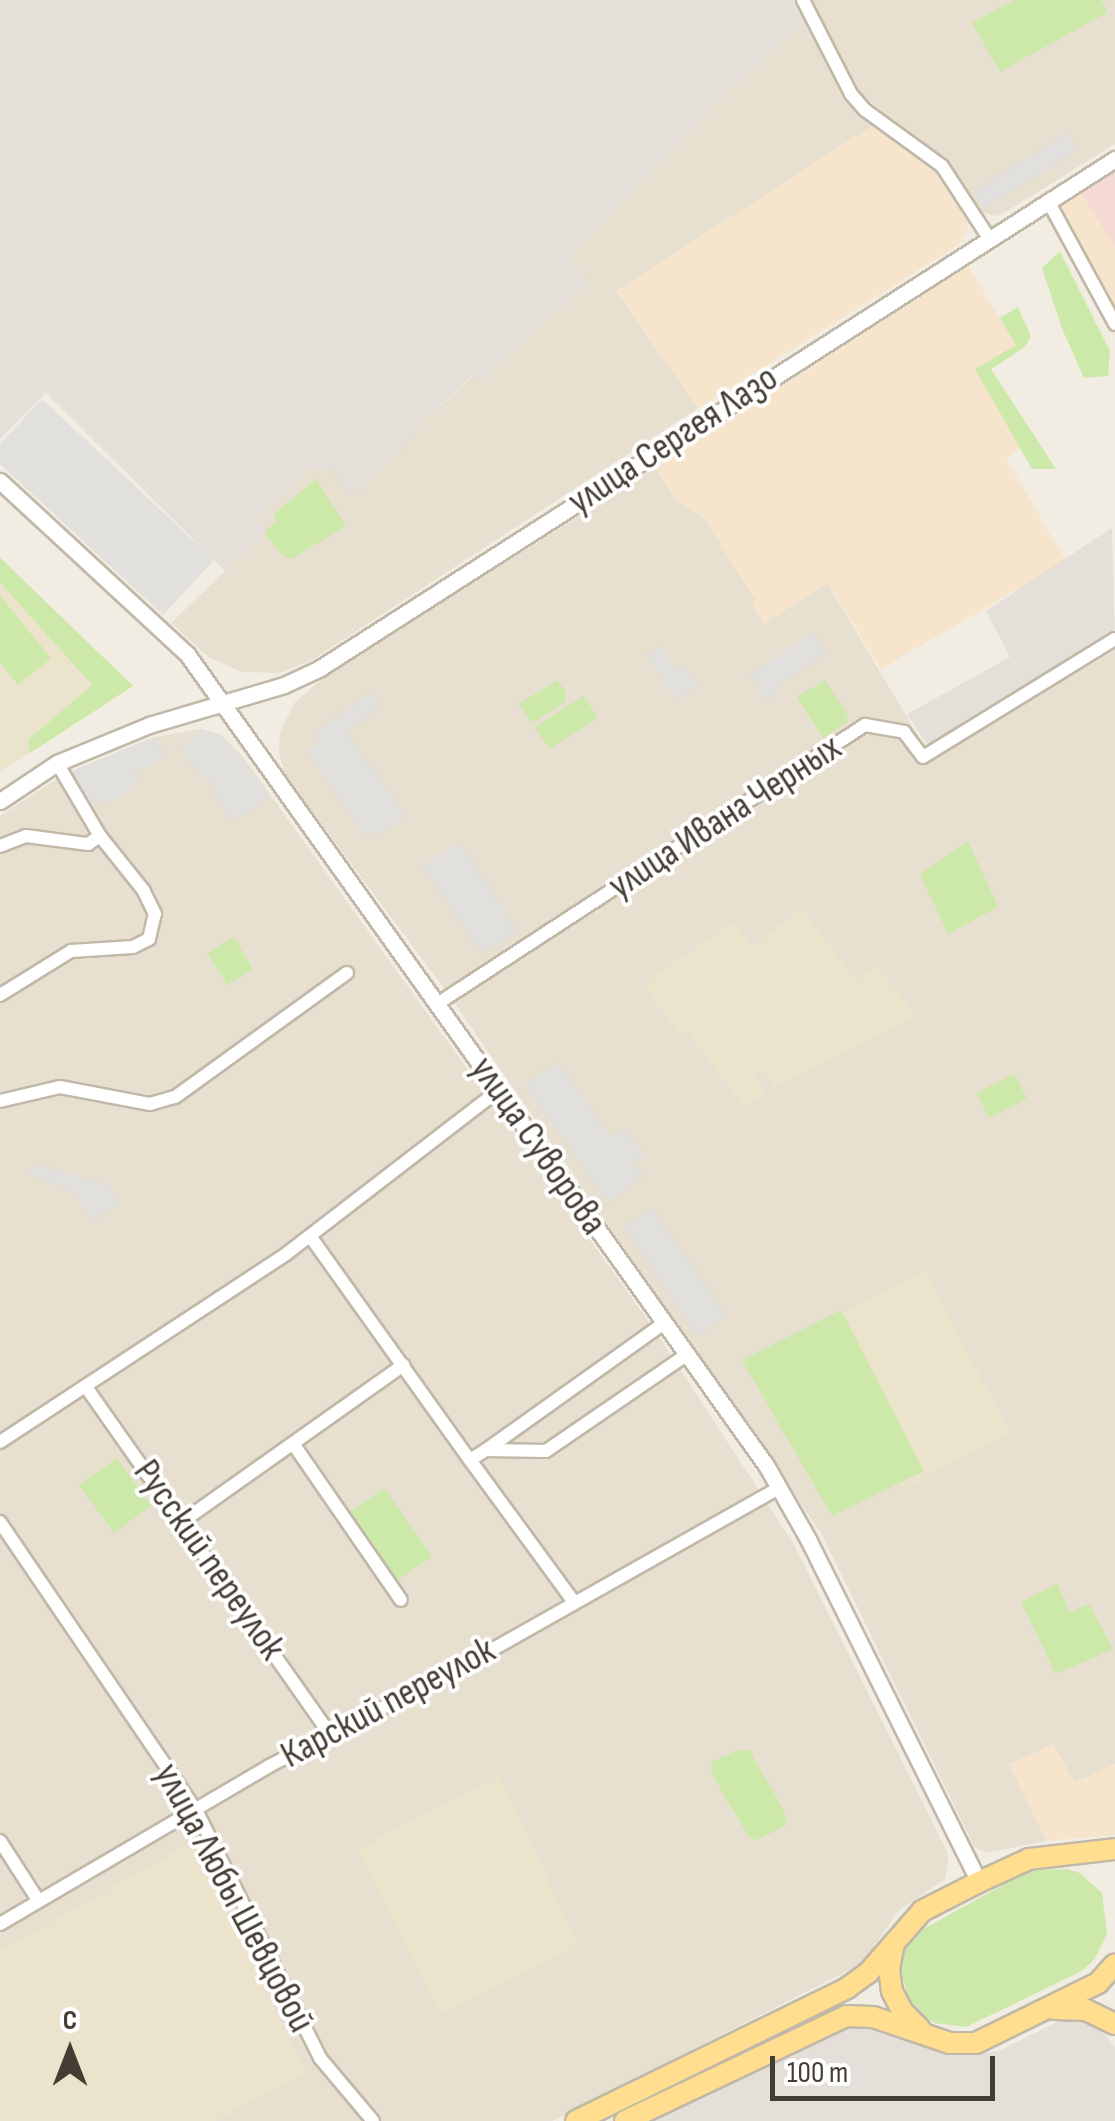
<!DOCTYPE html>
<html>
<head>
<meta charset="utf-8">
<style>
  body { margin:0 }
  #map { position:relative; width:1115px; height:2121px; overflow:hidden; background:#f2ede3; font-family:"Sofia Sans Condensed",sans-serif }
  div>[style] { position:absolute }
  [style*='--x'] { left:calc(var(--x)*1px); top:calc(var(--y)*1px); width:calc(var(--w)*1px); rotate:calc(var(--a)*1deg) }
  .residential>* { inset:0; background:#e7dfd0 }
  .commercial>* { inset:0; background:#f6e4cc }
  .industrial>* { inset:0; background:#e4dfd8 }
  .education>* { inset:0; background:#ece3cc }
  .medical>* { inset:0; background:#f4d9d5 }
  .green>* { inset:0; background:#cde9a9 }
  .parking>* { inset:0; background:#e2e0dc }
  .roads { filter:drop-shadow(2px 0 #c1b8a8) drop-shadow(-2px 0 #c1b8a8) drop-shadow(0 2px #c1b8a8) drop-shadow(0 -2px #c1b8a8) }
  .minor>* { height:12px; margin:-6px; padding:0 6px; transform-origin:6px; border-radius:6px; background:#fff }
  .tertiary>* { height:15px; margin:-7.5px; padding:0 7.5px; transform-origin:7.5px; border-radius:7.5px; background:#fff }
  .primary>* { height:20px; margin:-10px; padding:0 10px; transform-origin:10px; border-radius:10px; background:#ffde8f }
  span { translate:-50% -50%; white-space:nowrap; text-align:center; line-height:1.15; -webkit-text-stroke:8px #fff; paint-order:stroke }
  .street-label { font-size:38px; color:#443d33 }
  .north { position:absolute; left:20px; top:2001px; width:100px; height:100px; -webkit-text-stroke:8px #fff; paint-order:stroke; rotate:0deg; font-size:28px; font-weight:700; line-height:40px; text-align:center; color:#443d33 }
  .north::after { content:''; display:block; margin:auto; width:35px; height:45px; background:#443d33; clip-path:polygon(50% 0,100% 100%,50% 72%,0 100%) }
  .scale { position:absolute; left:770px; top:2056px; width:225px; height:45px; box-sizing:border-box; border:5px solid #443d33; border-top:0; padding-left:12px; font-size:30px; line-height:35px; white-space:nowrap; color:#443d33; -webkit-text-stroke:8px #fff; paint-order:stroke }
</style>
</head>
<body>
<div id="map">
  <div class="residential">
    <i style="clip-path:polygon(809px 0,1115px 0,1115px 144px,999px 216px,981px 213px,946px 161px,856px 91px)"></i>
    <i style="clip-path:polygon(807px 19px,875px 124px,616px 291px,698px 408px,312px 660px,279px 673px,242px 672px,210px 658px,171px 623px,266px 532px,255px 519px,312px 467px,333px 470px,362px 487px,415px 435px,413px 431px,473px 376px,480px 382px,589px 282px,568px 258px,724px 96px)"></i>
    <i style="clip-path:polygon(655px 468px,675px 499px,703px 517px,757px 601px,753px 604px,827px 583px,930px 756px,1115px 651px,1115px 1764px,1075px 1783px,1065px 1771px,1010px 1764px,1046px 1841px,986px 1853px,974px 1846px,821px 1533px,449px 995px,285px 775px,279px 753px,280px 732px,295px 702px,326px 676px)"></i>
    <i style="clip-path:polygon(201px 729px,221px 735px,240px 753px,654px 1329px,795px 1546px,949px 1856px,945px 1879px,898px 1911px,863px 1963px,552px 2121px,0 2121px,0 816px,63px 775px,154px 737px)"></i>
  </div>
  <div class="commercial">
    <i style="clip-path:polygon(875px 124px,937px 170px,955px 194px,969px 227px,958px 245px,698px 408px,616px 291px)"></i>
    <i style="clip-path:polygon(1081px 193px,1115px 247px,1115px 336px,1045px 216px)"></i>
    <i style="clip-path:polygon(968px 266px,1016px 345px,975px 369px,1021px 448px,1006px 458px,1066px 561px,881px 669px,827px 583px,764px 624px,752px 604px,756px 601px,703px 517px,675px 499px,655px 468px)"></i>
    <i style="clip-path:polygon(1053px 1744px,1075px 1782px,1115px 1764px,1115px 1835px,1046px 1841px,1009px 1764px)"></i>
  </div>
  <div class="industrial">
    <i style="clip-path:polygon(0 0,797px 0,807px 19px,724px 96px,568px 258px,589px 281px,479px 383px,472px 376px,413px 430px,416px 435px,362px 487px,348px 496px,333px 471px,312px 467px,255px 519px,266px 531px,225px 571px,46px 393px,0 439px)"></i>
    <i style="clip-path:polygon(1112px 528px,1115px 648px,934px 755px,907px 714px,1010px 657px,986px 611px)"></i>
    <i style="clip-path:polygon(1080px 2020px,1097px 2024px,1115px 2047px,1115px 2121px,643px 2121px,848px 2025px,871px 2026px,946px 2055px,977px 2055px,1003px 2049px,1057px 2022px)"></i>
  </div>
  <div class="education">
    <i style="clip-path:polygon(0 557px,133px 686px,0 772px)"></i>
    <i style="clip-path:polygon(801px 908px,856px 980px,877px 967px,916px 1015px,775px 1087px,763px 1071px,755px 1078px,765px 1093px,745px 1107px,686px 1030px,679px 1034px,643px 984px,730px 924px,736px 925px,752px 948px)"></i>
    <i style="clip-path:polygon(926px 1271px,1010px 1434px,903px 1489px,819px 1326px)"></i>
    <i style="clip-path:polygon(499px 1774px,579px 1947px,440px 2013px,357px 1850px)"></i>
    <i style="clip-path:polygon(191px 1843px,307px 2073px,215px 2121px,0 2121px,0 1951px)"></i>
  </div>
  <div class="medical">
    <i style="clip-path:polygon(1115px 172px,1115px 247px,1081px 193px)"></i>
  </div>
  <div class="green">
    <i style="clip-path:polygon(1014px 0,1101px 0,1108px 12px,1000px 72px,972px 23px)"></i>
    <i style="clip-path:polygon(1060px 251px,1110px 351px,1108px 376px,1084px 378px,1063px 331px,1042px 268px)"></i>
    <i style="clip-path:polygon(1018px 307px,1031px 336px,1025px 347px,991px 369px,1056px 469px,1032px 469px,975px 369px,1016px 345px,1000px 318px)"></i>
    <i style="clip-path:polygon(316px 479px,346px 526px,293px 558px,284px 557px,264px 533px,277px 520px,273px 515px)"></i>
    <i style="clip-path:polygon(0 558px,133px 686px,30px 753px,28px 740px,92px 685px,0 582px)"></i>
    <i style="clip-path:polygon(0 596px,51px 658px,18px 685px,0 663px)"></i>
    <i style="clip-path:polygon(557px 680px,566px 692px,565px 702px,532px 723px,519px 704px)"></i>
    <i style="clip-path:polygon(825px 680px,848px 716px,847px 722px,823px 738px,797px 697px)"></i>
    <i style="clip-path:polygon(584px 696px,598px 718px,549px 749px,535px 727px)"></i>
    <i style="clip-path:polygon(968px 841px,998px 907px,948px 934px,920px 874px)"></i>
    <i style="clip-path:polygon(234px 937px,253px 969px,227px 985px,207px 953px)"></i>
    <i style="clip-path:polygon(1014px 1074px,1027px 1099px,989px 1118px,976px 1093px)"></i>
    <i style="clip-path:polygon(841px 1310px,924px 1471px,832px 1516px,742px 1360px)"></i>
    <i style="clip-path:polygon(117px 1458px,151px 1506px,114px 1533px,79px 1485px)"></i>
    <i style="clip-path:polygon(384px 1488px,432px 1556px,397px 1581px,349px 1513px)"></i>
    <i style="clip-path:polygon(1057px 1584px,1070px 1612px,1089px 1604px,1113px 1649px,1056px 1674px,1021px 1602px)"></i>
    <i style="clip-path:polygon(742px 1749px,750px 1751px,787px 1817px,785px 1826px,757px 1840px,749px 1837px,711px 1773px,712px 1761px)"></i>
    <i style="clip-path:polygon(1067px 1869px,1080px 1873px,1102px 1893px,1107px 1934px,1094px 1960px,1082px 1971px,966px 2027px,934px 2023px,911px 2007px,900px 1968px,906px 1947px,916px 1933px,1030px 1870px)"></i>
  </div>
  <div class="parking">
    <i style="clip-path:polygon(1067px 133px,1078px 150px,984px 209px,973px 192px)"></i>
    <i style="clip-path:polygon(42px 399px,214px 560px,163px 615px,0 464px,0 444px)"></i>
    <i style="clip-path:polygon(813px 632px,827px 653px,783px 682px,768px 703px,750px 674px)"></i>
    <i style="clip-path:polygon(661px 646px,675px 669px,684px 664px,698px 686px,675px 700px,647px 654px)"></i>
    <i style="clip-path:polygon(371px 693px,381px 707px,346px 732px,406px 816px,381px 834px,375px 830px,366px 837px,306px 751px,318px 743px,312px 734px)"></i>
    <i style="clip-path:polygon(201px 729px,221px 735px,270px 796px,232px 822px,212px 793px,216px 789px,206px 776px,202px 778px,181px 749px)"></i>
    <i style="clip-path:polygon(154px 737px,166px 755px,135px 774px,140px 782px,107px 804px,102px 800px,90px 807px,69px 772px)"></i>
    <i style="clip-path:polygon(459px 842px,518px 931px,482px 954px,423px 866px)"></i>
    <i style="clip-path:polygon(558px 1062px,611px 1137px,625px 1128px,645px 1156px,634px 1163px,643px 1176px,608px 1202px,525px 1085px)"></i>
    <i style="clip-path:polygon(38px 1164px,107px 1184px,121px 1202px,94px 1222px,72px 1191px,25px 1173px)"></i>
    <i style="clip-path:polygon(652px 1208px,727px 1316px,698px 1336px,624px 1227px)"></i>
  </div>
  <div class="roads">
    <div class="minor">
      <i style="--x:803;--y:0;--w:106;--a:62.9"></i>
      <i style="--x:851;--y:94;--w:21;--a:49"></i>
      <i style="--x:865;--y:110;--w:95;--a:36"></i>
      <i style="--x:942;--y:166;--w:86;--a:56.9"></i>
      <i style="--x:1048;--y:201;--w:140;--a:61.4"></i>
      <i style="--x:0;--y:846;--w:28;--a:-21"></i>
      <i style="--x:26;--y:836;--w:63;--a:7.4"></i>
      <i style="--x:88;--y:844;--w:14;--a:-34"></i>
      <i style="--x:100;--y:836;--w:85;--a:-120.5"></i>
      <i style="--x:0;--y:995;--w:84;--a:-31.8"></i>
      <i style="--x:71;--y:951;--w:62;--a:-3.7"></i>
      <i style="--x:133;--y:947;--w:18;--a:-27"></i>
      <i style="--x:149;--y:939;--w:26;--a:-77"></i>
      <i style="--x:155;--y:914;--w:25;--a:-116"></i>
      <i style="--x:144;--y:891;--w:70;--a:-128.7"></i>
      <i style="--x:437;--y:1004;--w:511;--a:-33.1"></i>
      <i style="--x:865;--y:725;--w:40;--a:10"></i>
      <i style="--x:904;--y:732;--w:31;--a:53"></i>
      <i style="--x:923;--y:757;--w:225;--a:-31.6"></i>
      <i style="--x:0;--y:1101;--w:62;--a:-13.1"></i>
      <i style="--x:60;--y:1087;--w:92;--a:10.7"></i>
      <i style="--x:150;--y:1104;--w:26;--a:-16"></i>
      <i style="--x:175;--y:1097;--w:212;--a:-35.8"></i>
      <i style="--x:310;--y:1236;--w:275;--a:54.5"></i>
      <i style="--x:470;--y:1460;--w:19;--a:-32"></i>
      <i style="--x:486;--y:1450;--w:60;--a:1"></i>
      <i style="--x:546;--y:1451;--w:170;--a:-34.4"></i>
      <i style="--x:86;--y:1387;--w:426;--a:54.9"></i>
      <i style="--x:0;--y:1442;--w:342;--a:-33.3"></i>
      <i style="--x:286;--y:1254;--w:269;--a:-37.6"></i>
      <i style="--x:294;--y:1445;--w:188;--a:55.4"></i>
      <i style="--x:486;--y:1450;--w:219;--a:-35.5"></i>
      <i style="--x:470;--y:1460;--w:176;--a:53.8"></i>
      <i style="--x:183;--y:1521;--w:270;--a:-35.3"></i>
      <i style="--x:0;--y:1522;--w:348;--a:55.8"></i>
      <i style="--x:196;--y:1810;--w:277;--a:63.4"></i>
      <i style="--x:320;--y:2058;--w:82;--a:49.9"></i>
      <i style="--x:0;--y:1841;--w:70;--a:57.2"></i>
      <i style="--x:0;--y:1924;--w:312;--a:-30.4"></i>
      <i style="--x:269;--y:1766;--w:200;--a:-27.1"></i>
      <i style="--x:447;--y:1675;--w:381;--a:-29.4"></i>
    </div>
    <div class="tertiary">
      <i style="--x:0;--y:481;--w:255;--a:42.8"></i>
      <i style="--x:187;--y:654;--w:996;--a:54.48"></i>
      <i style="--x:766;--y:1465;--w:85;--a:60.4"></i>
      <i style="--x:808;--y:1539;--w:383;--a:63.5"></i>
      <i style="--x:0;--y:801;--w:69;--a:-33.7"></i>
      <i style="--x:57;--y:763;--w:100;--a:-22.4"></i>
      <i style="--x:149;--y:725;--w:141;--a:-16.5"></i>
      <i style="--x:284;--y:685;--w:40;--a:-25"></i>
      <i style="--x:320;--y:668;--w:944;--a:-32.63"></i>
    </div>
    <div class="primary">
      <i style="--x:894;--y:1943;--w:25;--a:101"></i>
      <i style="--x:889;--y:1968;--w:23;--a:83"></i>
      <i style="--x:892;--y:1991;--w:22;--a:63"></i>
      <i style="--x:902;--y:2011;--w:25;--a:45"></i>
      <i style="--x:1054;--y:2009;--w:32;--a:2"></i>
      <i style="--x:1086;--y:2010;--w:32;--a:26"></i>
      <i style="--x:576;--y:2121;--w:302;--a:-26.1"></i>
      <i style="--x:847;--y:1988;--w:26;--a:-36"></i>
      <i style="--x:868;--y:1973;--w:82;--a:-48.9"></i>
      <i style="--x:922;--y:1911;--w:64;--a:-27"></i>
      <i style="--x:979;--y:1882;--w:55;--a:-24.7"></i>
      <i style="--x:1029;--y:1859;--w:87;--a:-6.6"></i>
      <i style="--x:625;--y:2121;--w:245;--a:-25.4"></i>
      <i style="--x:846;--y:2016;--w:27;--a:2"></i>
      <i style="--x:873;--y:2017;--w:81;--a:18.7"></i>
      <i style="--x:950;--y:2043;--w:26;--a:0"></i>
      <i style="--x:976;--y:2043;--w:136;--a:-26.2"></i>
      <i style="--x:1098;--y:1983;--w:25;--a:-48"></i>
    </div>
  </div>
  <div class="street-label">
    <span style="left:673px;top:440px;rotate:-33deg">улица Сергея Лазо</span>
    <span style="left:725px;top:817px;rotate:-33deg">улица Ивана Черных</span>
    <span style="left:538px;top:1146px;rotate:55deg">улица Суворова</span>
    <span style="left:209px;top:1560px;rotate:55deg">Русский переулок</span>
    <span style="left:388px;top:1703px;rotate:-28deg">Карский переулок</span>
    <span style="left:234px;top:1898px;rotate:62deg">улица Любы Шевцовой</span>
  </div>
  <div class="north">С</div>
  <div class="scale">100 m</div>
</div>
</body>
</html>
